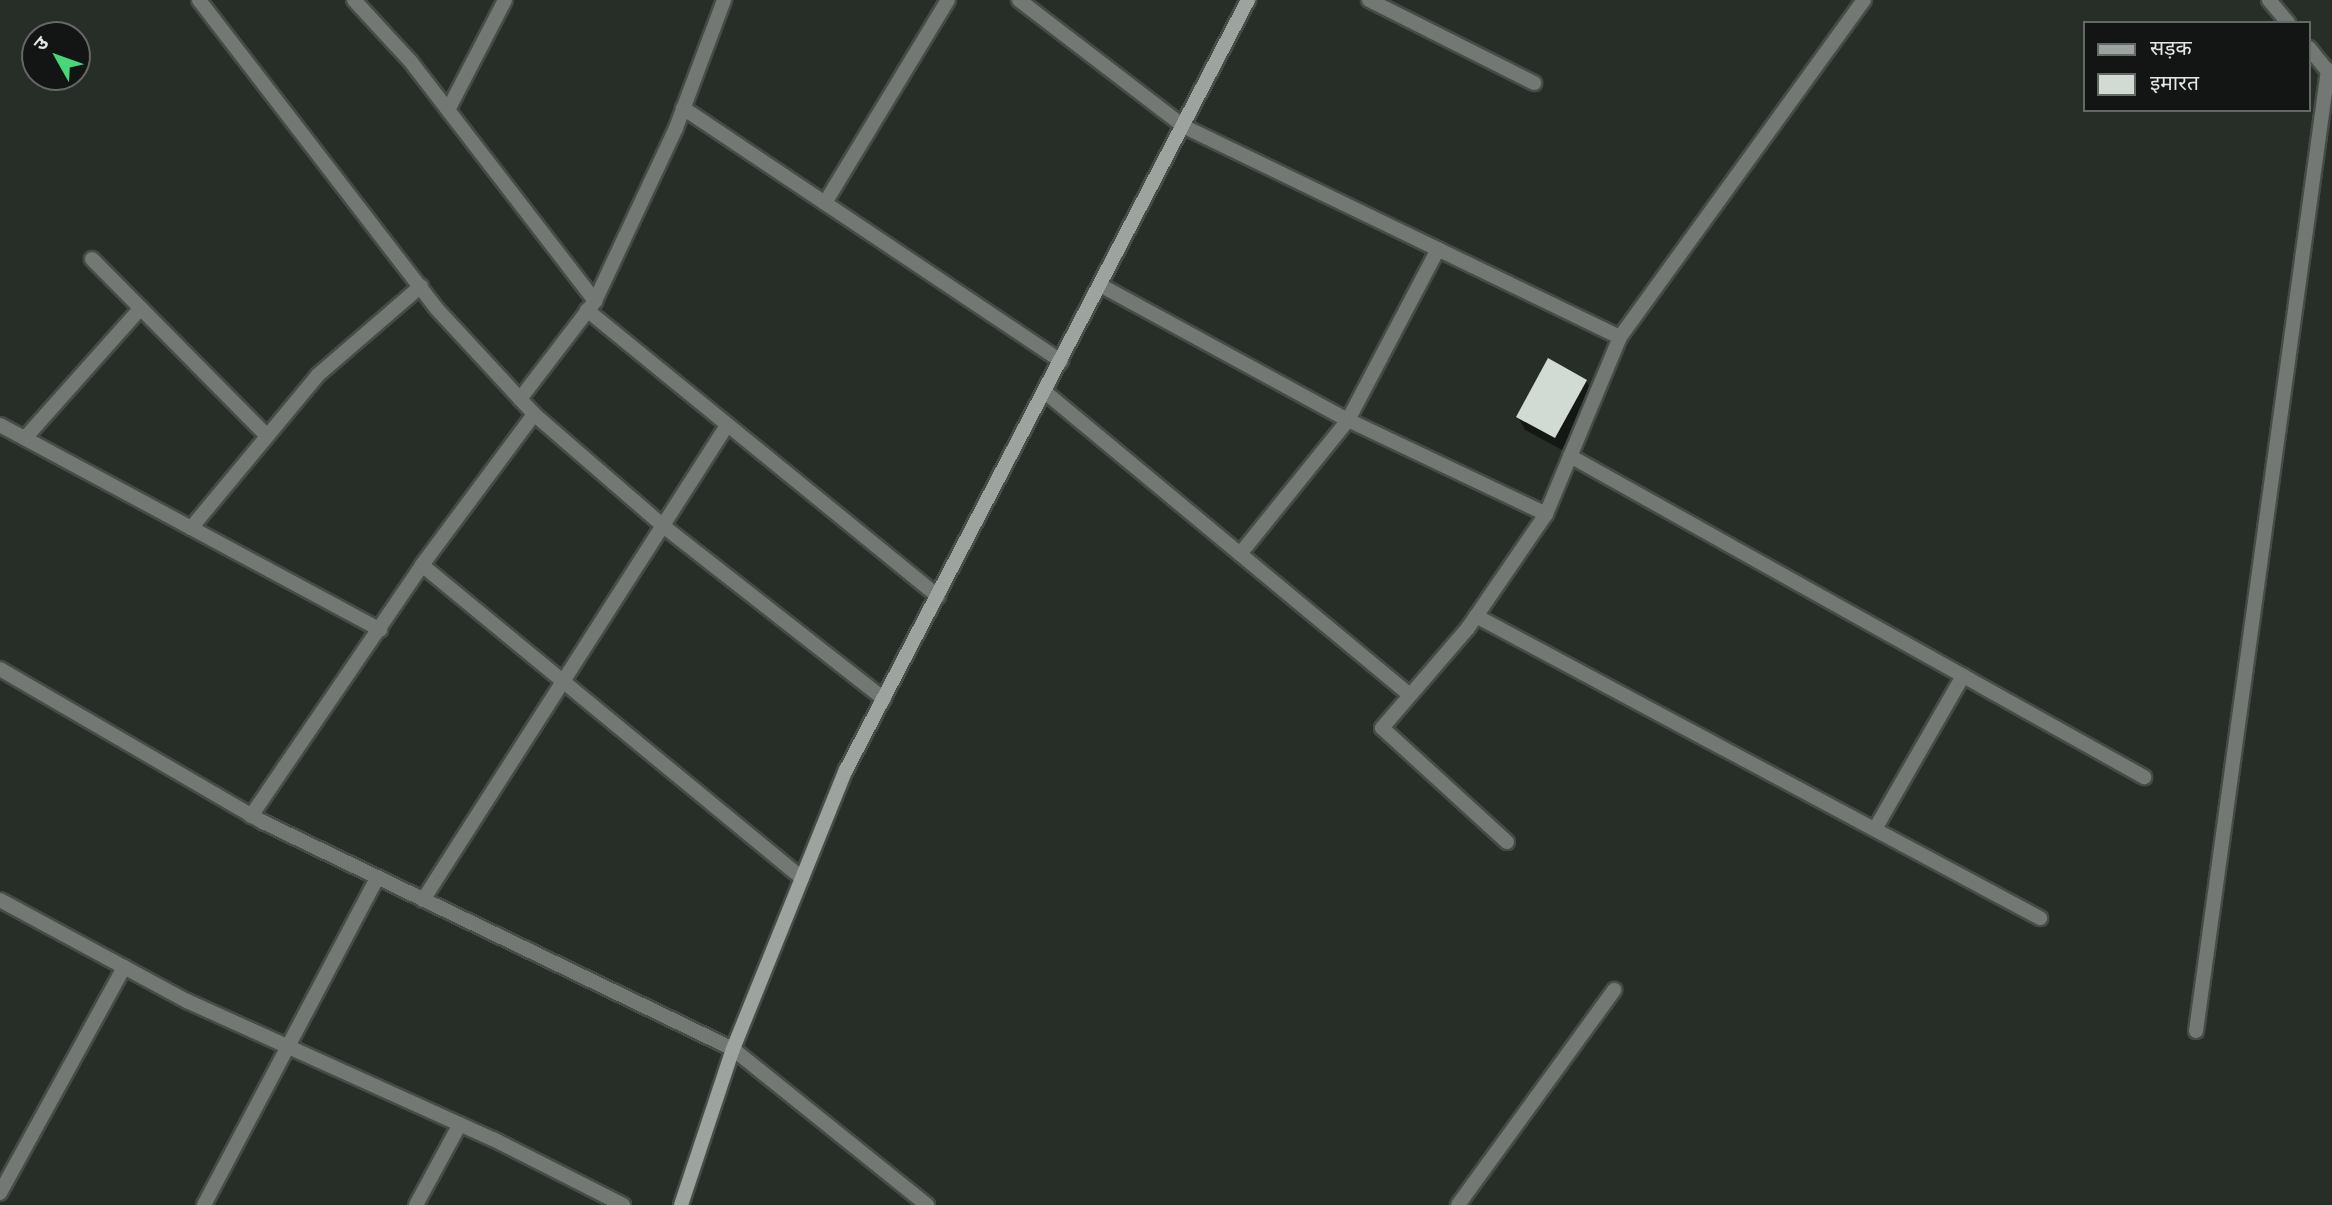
<!DOCTYPE html>
<html>
<head>
<meta charset="utf-8">
<style>
  body { margin:0 }
  #map { position:relative; width:2332px; height:1205px; overflow:hidden; background:#272e28; font-family:Cabin,"Noto Sans Devanagari",sans-serif }
  div>[style] { position:absolute }
  [style*='--x'] { left:calc(var(--x)*1px); top:calc(var(--y)*1px); width:calc(var(--w)*1px); rotate:calc(var(--a)*1deg) }
  .shadow>* { inset:0; background:#0007 }
  .building>* { inset:0; background:#d1dbd3 }
  .roads { filter:drop-shadow(2px 0 #454c46) drop-shadow(-2px 0 #454c46) drop-shadow(0 2px #454c46) drop-shadow(0 -2px #454c46) }
  .minor>* { height:14px; margin:-7px; padding:0 7px; transform-origin:7px; border-radius:7px; background:#747875 }
  .secondary>* { height:14px; margin:-7px; padding:0 7px; transform-origin:7px; border-radius:7px; background:#9da39e }
  span { translate:-50% -50%; white-space:nowrap; text-align:center; line-height:1.15; -webkit-text-stroke:7px #121513; paint-order:stroke }
  .legend { position:absolute; left:2083px; top:21px; width:228px; height:91px; box-sizing:border-box; background:#121513; border:2px solid #656966; margin:0; padding:9px 12px; list-style:none; font-size:21px; color:#e2e7e3 }
  .legend li { display:flex; align-items:center; gap:14px; height:35px }
  .legend b { width:35px; border:2px solid #656966 }
  .north { position:absolute; left:21px; top:21px; width:70px; height:70px; box-sizing:border-box; background:#121513; border:2px solid #656966; border-radius:50%; rotate:310deg; font-size:19px; font-weight:700; line-height:28px; text-align:center; color:#e2e7e3 }
  .north::after { content:''; display:block; margin:auto; width:24px; height:32px; background:#48d778; clip-path:polygon(50% 0,100% 100%,50% 72%,0 100%) }
</style>
</head>
<body>
<div id="map">
  <div class="shadow">
    <i style="clip-path:polygon(1586px 381px,1594px 394px,1562px 450px,1525px 430px,1518px 417px)"></i>
  </div>
  <div class="building">
    <i style="clip-path:polygon(1548px 358px,1587px 380px,1555px 438px,1516px 417px)"></i>
  </div>
  <div class="roads">
    <div class="minor">
      <i style="--x:199;--y:0;--w:389;--a:52.4"></i>
      <i style="--x:436;--y:308;--w:144;--a:47.2"></i>
      <i style="--x:534;--y:414;--w:169;--a:40.9"></i>
      <i style="--x:662;--y:525;--w:282;--a:38.1"></i>
      <i style="--x:354;--y:0;--w:84;--a:47.4"></i>
      <i style="--x:411;--y:62;--w:302;--a:52.4"></i>
      <i style="--x:1019;--y:0;--w:207;--a:37.5"></i>
      <i style="--x:1183;--y:126;--w:485;--a:25.8"></i>
      <i style="--x:1369;--y:0;--w:185;--a:26.7"></i>
      <i style="--x:2269;--y:0;--w:30;--a:50"></i>
      <i style="--x:2309;--y:48;--w:36;--a:51"></i>
      <i style="--x:683;--y:108;--w:455;--a:33.8"></i>
      <i style="--x:448;--y:110;--w:124;--a:-62.6"></i>
      <i style="--x:825;--y:203;--w:237;--a:-58.8"></i>
      <i style="--x:92;--y:259;--w:249;--a:45.3"></i>
      <i style="--x:1100;--y:285;--w:282;--a:28.6"></i>
      <i style="--x:1348;--y:420;--w:219;--a:25.4"></i>
      <i style="--x:587;--y:310;--w:453;--a:39.2"></i>
      <i style="--x:1045;--y:392;--w:474;--a:39.7"></i>
      <i style="--x:520;--y:399;--w:123;--a:-52.6"></i>
      <i style="--x:595;--y:301;--w:191;--a:-64.9"></i>
      <i style="--x:676;--y:128;--w:137;--a:-69.4"></i>
      <i style="--x:0;--y:425;--w:432;--a:28.3"></i>
      <i style="--x:25;--y:438;--w:174;--a:-48.3"></i>
      <i style="--x:1570;--y:456;--w:658;--a:29.22"></i>
      <i style="--x:191;--y:528;--w:199;--a:-50.3"></i>
      <i style="--x:318;--y:375;--w:136;--a:-40.8"></i>
      <i style="--x:1240;--y:554;--w:172;--a:-51.1"></i>
      <i style="--x:1348;--y:420;--w:193;--a:-62.2"></i>
      <i style="--x:422;--y:565;--w:492;--a:39.5"></i>
      <i style="--x:1476;--y:616;--w:640;--a:28.17"></i>
      <i style="--x:0;--y:669;--w:304;--a:30.2"></i>
      <i style="--x:263;--y:822;--w:522;--a:25.78"></i>
      <i style="--x:733;--y:1049;--w:249;--a:38.8"></i>
      <i style="--x:251;--y:816;--w:304;--a:-55.7"></i>
      <i style="--x:422;--y:565;--w:188;--a:-53.4"></i>
      <i style="--x:1875;--y:829;--w:177;--a:-60.1"></i>
      <i style="--x:1507;--y:842;--w:169;--a:-137.6"></i>
      <i style="--x:1382;--y:728;--w:132;--a:-49.3"></i>
      <i style="--x:1468;--y:628;--w:138;--a:-55.6"></i>
      <i style="--x:1546;--y:514;--w:192;--a:-67.3"></i>
      <i style="--x:1620;--y:337;--w:416;--a:-54.1"></i>
      <i style="--x:0;--y:900;--w:213;--a:28.4"></i>
      <i style="--x:187;--y:1001;--w:336;--a:24.3"></i>
      <i style="--x:493;--y:1139;--w:146;--a:26.9"></i>
      <i style="--x:423;--y:900;--w:562;--a:-57.36"></i>
      <i style="--x:2196;--y:1031;--w:970;--a:-82.18"></i>
      <i style="--x:0;--y:1193;--w:258;--a:-61.2"></i>
      <i style="--x:204;--y:1205;--w:371;--a:-62.1"></i>
      <i style="--x:416;--y:1205;--w:92;--a:-61.5"></i>
      <i style="--x:1458;--y:1205;--w:266;--a:-54"></i>
    </div>
    <div class="secondary">
      <i style="--x:681;--y:1205;--w:164;--a:-71.6"></i>
      <i style="--x:733;--y:1049;--w:301;--a:-68"></i>
      <i style="--x:846;--y:770;--w:869;--a:-62.43"></i>
    </div>
  </div>
  <ul class="legend">
  <li><b style="height:9px;background:#9da39e"></b>सड़क</li>
  <li><b style="height:19px;background:#d1dbd3"></b>इमारत</li>
  </ul>
  <div class="north">उ</div>
</div>
</body>
</html>
